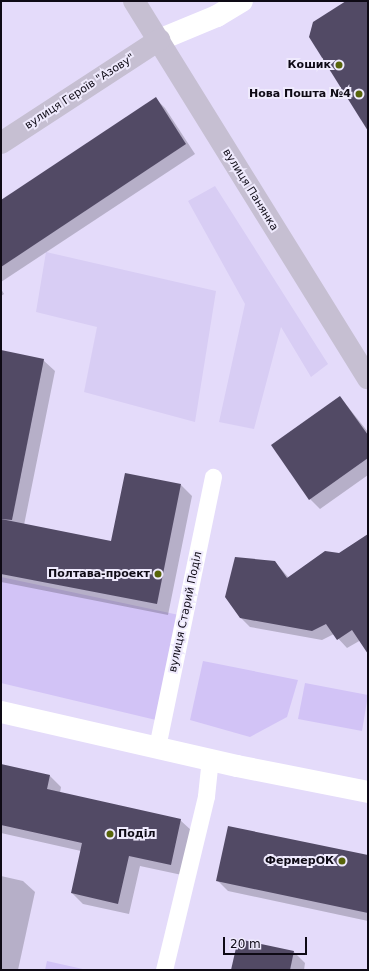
<!DOCTYPE html>
<html>
<head>
<meta charset="utf-8">
<style>
  body { margin:0 }
  #map { position:relative; width:369px; height:971px; overflow:hidden; background:#e4dbfa; font-family:"DejaVu Sans",sans-serif }
  div>[style] { position:absolute }
  [style*='--x'] { left:calc(var(--x)*1px); top:calc(var(--y)*1px); width:calc(var(--w)*1px); rotate:calc(var(--a)*1deg) }
  .built>* { inset:0; background:#d8cdf4 }
  .green>* { inset:0; background:#d2c3f6 }
  .shadow>* { inset:0; background:#0003 }
  .building>* { inset:0; background:#524a65 }
  .lane>* { height:17px; margin:-8.5px; padding:0 8.5px; transform-origin:8.5px; border-radius:8.5px; background:#fff }
  .street>* { height:22px; margin:-11px; padding:0 11px; transform-origin:11px; border-radius:11px; background:#fff }
  .secondary>* { height:22px; margin:-11px; padding:0 11px; transform-origin:11px; border-radius:11px; background:#c6bfd2 }
  .dots>* { width:11px; height:11px; translate:-50% -50%; box-sizing:border-box; border:2px solid #efeafd; border-radius:50% }
  span { translate:-50% -50%; white-space:nowrap; text-align:center; line-height:1.15; -webkit-text-stroke:4px #efeafd; paint-order:stroke }
  .poi-label { font-size:11px; color:#0e0a15; font-weight:700 }
  .right { translate:-100% -50%; text-align:right }
  .left { translate:0 -50%; text-align:left }
  .street-label { font-size:11px; color:#0e0a15 }
  .frame { position:absolute; inset:0; border:2px solid #0e0a15; pointer-events:none }
  .scale { position:absolute; left:223px; top:937px; width:84px; height:18px; box-sizing:border-box; border:2px solid #0e0a15; border-top:0; padding-left:5px; font-size:12px; line-height:14px; white-space:nowrap; color:#0e0a15; -webkit-text-stroke:3px #efeafd; paint-order:stroke }
</style>
</head>
<body>
<div id="map">
  <div class="built">
    <i style="clip-path:polygon(215px 186px,328px 364px,311px 377px,281px 327px,254px 429px,219px 422px,245px 304px,188px 201px)"></i>
    <i style="clip-path:polygon(46px 252px,216px 291px,195px 422px,84px 392px,97px 327px,36px 312px)"></i>
  </div>
  <div class="green">
    <i style="clip-path:polygon(1px 577px,179px 615px,156px 720px,1px 683px)"></i>
    <i style="clip-path:polygon(203px 661px,298px 680px,287px 717px,250px 737px,190px 720px)"></i>
    <i style="clip-path:polygon(305px 683px,368px 695px,362px 731px,298px 719px)"></i>
    <i style="clip-path:polygon(47px 961px,87px 970px,45px 970px)"></i>
  </div>
  <div class="shadow">
    <i style="clip-path:polygon(156px 99px,165px 108px,195px 154px,1px 282px,1px 201px)"></i>
    <i style="clip-path:polygon(1px 289px,4px 294px,1px 296px)"></i>
    <i style="clip-path:polygon(1px 351px,43px 360px,55px 371px,24px 525px,112px 542px,181px 485px,192px 496px,168px 615px,1px 582px)"></i>
    <i style="clip-path:polygon(340px 397px,368px 432px,368px 475px,320px 509px,310px 499px)"></i>
    <i style="clip-path:polygon(368px 535px,368px 645px,361px 640px,347px 648px,334px 634px,322px 640px,250px 627px,240px 617px,275px 562px,289px 578px,339px 554px)"></i>
    <i style="clip-path:polygon(1px 765px,50px 776px,61px 787px,60px 793px,180px 820px,192px 831px,182px 875px,140px 866px,129px 914px,83px 904px,72px 893px,81px 851px,1px 833px)"></i>
    <i style="clip-path:polygon(368px 856px,368px 921px,228px 891px,218px 881px)"></i>
    <i style="clip-path:polygon(1px 876px,23px 881px,35px 892px,18px 970px,1px 970px)"></i>
    <i style="clip-path:polygon(238px 941px,294px 952px,305px 963px,304px 970px,232px 970px)"></i>
  </div>
  <div class="building">
    <i style="clip-path:polygon(346px 1px,368px 1px,368px 131px,309px 37px,313px 22px)"></i>
    <i style="clip-path:polygon(156px 97px,186px 144px,1px 267px,1px 200px)"></i>
    <i style="clip-path:polygon(1px 350px,44px 359px,12px 520px,1px 519px)"></i>
    <i style="clip-path:polygon(340px 396px,368px 435px,368px 458px,309px 500px,271px 445px)"></i>
    <i style="clip-path:polygon(125px 473px,181px 484px,157px 604px,1px 574px,1px 519px,111px 541px)"></i>
    <i style="clip-path:polygon(368px 534px,368px 654px,352px 630px,337px 640px,326px 624px,312px 631px,240px 618px,225px 597px,235px 557px,275px 561px,287px 578px,325px 551px,339px 553px)"></i>
    <i style="clip-path:polygon(1px 764px,50px 775px,47px 789px,181px 819px,171px 865px,129px 856px,118px 904px,71px 893px,82px 843px,1px 825px)"></i>
    <i style="clip-path:polygon(228px 826px,368px 855px,368px 913px,216px 881px)"></i>
    <i style="clip-path:polygon(238px 939px,294px 951px,290px 970px,231px 970px)"></i>
  </div>
  <div class="lane">
    <i style="--x:157;--y:747;--w:276;--a:-78.3"></i>
    <i style="--x:164;--y:970;--w:179;--a:-76.4"></i>
    <i style="--x:206;--y:796;--w:37;--a:-84"></i>
  </div>
  <div class="street">
    <i style="--x:159;--y:40;--w:63;--a:-22.5"></i>
    <i style="--x:217;--y:16;--w:29;--a:-31"></i>
    <i style="--x:1;--y:712;--w:242;--a:12.9"></i>
    <i style="--x:237;--y:766;--w:134;--a:11.2"></i>
  </div>
  <div class="secondary">
    <i style="--x:134;--y:1;--w:444;--a:58.2"></i>
    <i style="--x:1;--y:143;--w:189;--a:-33.1"></i>
  </div>
  <div class="dots">
    <i style="left:339px;top:65px;background:#58650a"></i>
    <i style="left:359px;top:94px;background:#58650a"></i>
    <i style="left:158px;top:574px;background:#58650a"></i>
    <i style="left:110px;top:834px;background:#58650a"></i>
    <i style="left:342px;top:861px;background:#58650a"></i>
  </div>
  <div class="poi-label">
    <span class="right" style="left:331px;top:65px">Кошик</span>
    <span class="right" style="left:351px;top:94px">Нова Пошта №4</span>
    <span class="right" style="left:150px;top:574px">Полтава-проект</span>
    <span class="left" style="left:118px;top:834px">Поділ</span>
    <span class="right" style="left:334px;top:861px">ФермерОК</span>
  </div>
  <div class="street-label">
    <span style="left:80px;top:92px;rotate:-33deg">вулиця Героїв "Азову"</span>
    <span style="left:250px;top:190px;rotate:58deg">вулиця Панянка</span>
    <span style="left:186px;top:612px;rotate:-78deg">вулиця Старий Поділ</span>
  </div>
  <div class="frame"></div>
  <div class="scale">20 m</div>
</div>
</body>
</html>
